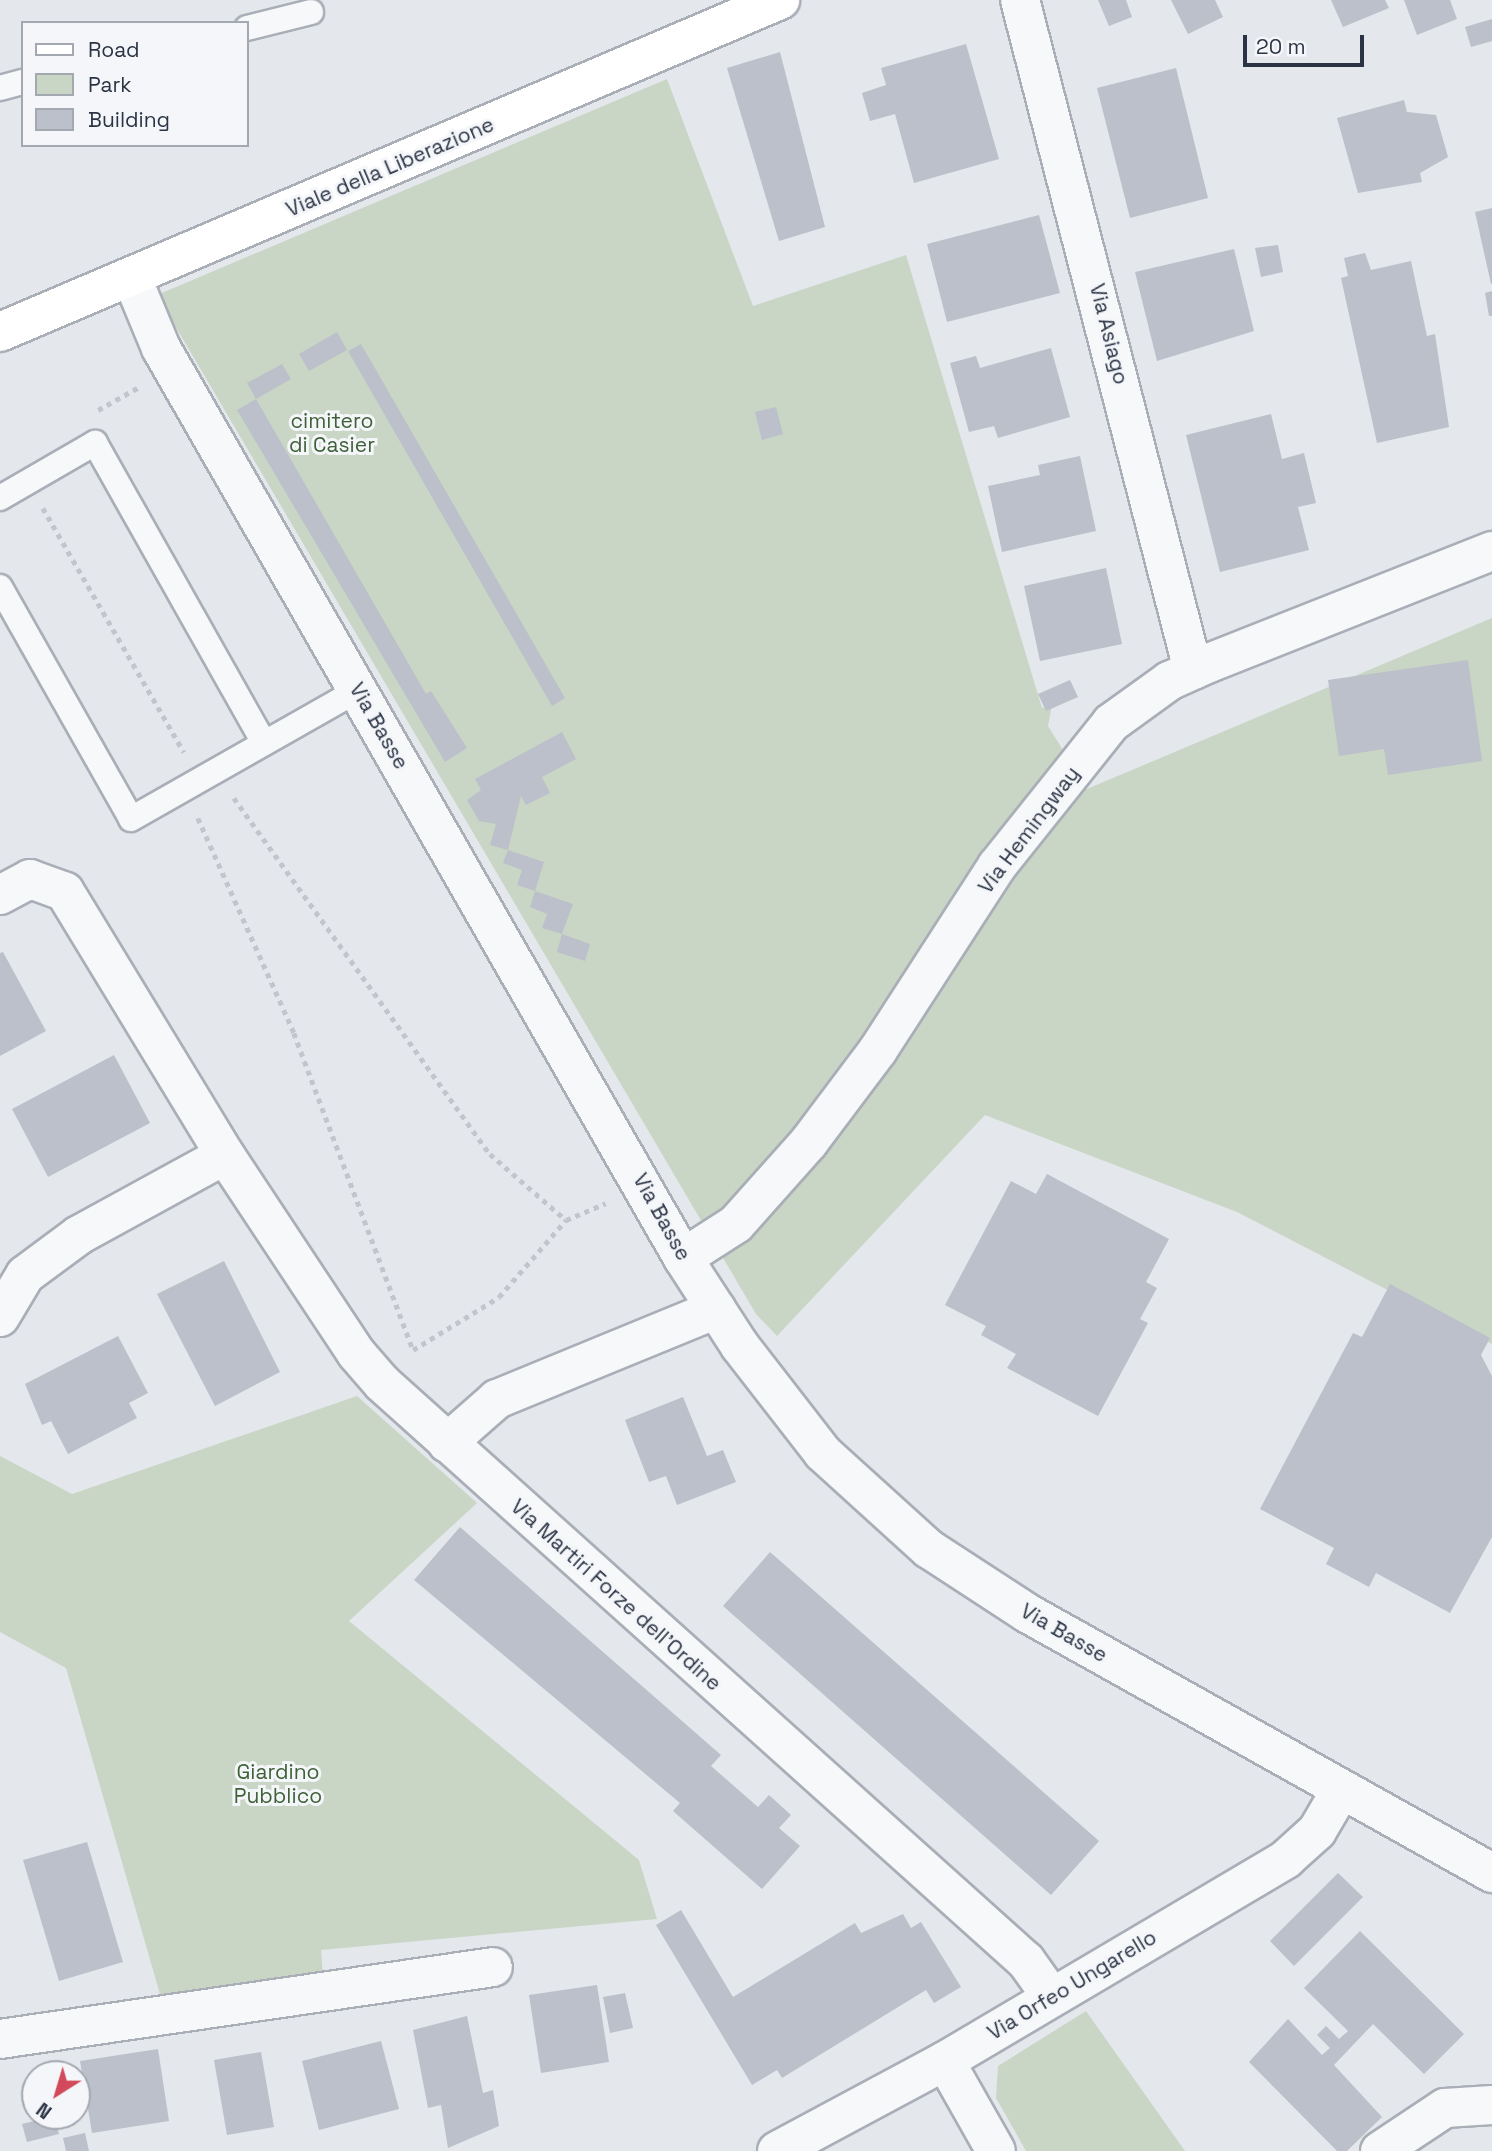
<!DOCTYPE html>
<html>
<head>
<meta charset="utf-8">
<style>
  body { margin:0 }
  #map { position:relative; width:1492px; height:2151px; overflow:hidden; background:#e4e7ec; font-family:"Space Grotesk",sans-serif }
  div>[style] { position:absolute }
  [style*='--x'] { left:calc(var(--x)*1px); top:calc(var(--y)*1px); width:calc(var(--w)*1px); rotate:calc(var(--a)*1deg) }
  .green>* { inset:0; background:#c9d6c5 }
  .building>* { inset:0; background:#bbc0ca }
  .path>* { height:4.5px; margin-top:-2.25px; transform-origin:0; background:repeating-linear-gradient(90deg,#c2c5cb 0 5px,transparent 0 10px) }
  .roads { filter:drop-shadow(2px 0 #a9aeb7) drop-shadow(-2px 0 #a9aeb7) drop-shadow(0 2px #a9aeb7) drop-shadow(0 -2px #a9aeb7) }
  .lane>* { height:24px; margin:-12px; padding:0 12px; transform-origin:12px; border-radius:12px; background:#f7f8fa }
  .street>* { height:38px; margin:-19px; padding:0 19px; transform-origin:19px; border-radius:19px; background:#f7f8fa }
  .secondary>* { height:38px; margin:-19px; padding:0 19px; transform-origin:19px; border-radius:19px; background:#fff }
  span { translate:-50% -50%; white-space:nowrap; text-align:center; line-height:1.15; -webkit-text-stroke:6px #f4f6f9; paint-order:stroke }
  .street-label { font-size:21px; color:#2b3445 }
  .park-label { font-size:21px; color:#3f6138 }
  .legend { position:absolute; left:21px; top:21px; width:228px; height:126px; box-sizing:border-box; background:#f4f6f9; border:2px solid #a4a8b1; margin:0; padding:9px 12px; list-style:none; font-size:21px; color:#2b3445 }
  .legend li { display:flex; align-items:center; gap:14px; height:35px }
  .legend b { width:35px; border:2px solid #a4a8b1 }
  .north { position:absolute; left:21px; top:2060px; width:70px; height:70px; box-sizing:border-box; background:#f4f6f9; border:2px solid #a4a8b1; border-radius:50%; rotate:217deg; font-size:19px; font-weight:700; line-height:28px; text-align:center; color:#2b3445 }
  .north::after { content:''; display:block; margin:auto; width:24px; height:32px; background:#d1495b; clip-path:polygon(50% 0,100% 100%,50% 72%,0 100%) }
  .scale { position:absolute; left:1243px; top:35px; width:121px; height:32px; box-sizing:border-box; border:4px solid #2b3445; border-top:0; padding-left:9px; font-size:21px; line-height:24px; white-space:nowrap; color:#2b3445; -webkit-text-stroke:5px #f4f6f9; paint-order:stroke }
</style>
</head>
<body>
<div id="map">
  <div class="green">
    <i style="clip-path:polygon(667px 79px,753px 306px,906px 255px,1042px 708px,1052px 705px,1048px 726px,1087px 789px,1492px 618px,1492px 1344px,1237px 1212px,985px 1115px,777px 1336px,756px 1314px,157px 295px)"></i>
    <i style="clip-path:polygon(357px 1396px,477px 1503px,349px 1621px,639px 1860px,657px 1919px,321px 1950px,323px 1978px,162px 2001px,66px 1668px,0 1632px,0 1456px,72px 1494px)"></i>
    <i style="clip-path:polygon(1086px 2011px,1185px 2151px,1026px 2151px,996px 2098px,998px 2066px)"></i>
  </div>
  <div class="building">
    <i style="clip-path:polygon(1098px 0,1126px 0,1132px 17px,1109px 26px)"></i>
    <i style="clip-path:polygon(1171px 0,1215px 0,1223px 17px,1188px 34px)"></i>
    <i style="clip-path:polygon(1331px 0,1385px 0,1389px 8px,1343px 27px)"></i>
    <i style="clip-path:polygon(1404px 0,1450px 0,1457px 19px,1417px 35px)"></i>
    <i style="clip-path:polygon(1492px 19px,1492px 41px,1471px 47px,1465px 27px)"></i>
    <i style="clip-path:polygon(966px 44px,999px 159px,914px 183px,895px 114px,870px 121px,862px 93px,886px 85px,881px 68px)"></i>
    <i style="clip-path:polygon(780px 52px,825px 227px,779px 241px,727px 68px)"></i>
    <i style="clip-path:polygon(1176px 68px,1208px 198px,1130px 218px,1097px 88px)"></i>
    <i style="clip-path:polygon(1404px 100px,1407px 112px,1436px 115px,1448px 157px,1420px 173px,1422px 182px,1358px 193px,1337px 118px)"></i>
    <i style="clip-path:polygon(1492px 208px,1492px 284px,1491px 284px,1475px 212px)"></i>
    <i style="clip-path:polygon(1039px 215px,1060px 293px,947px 322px,927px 244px)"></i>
    <i style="clip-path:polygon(1278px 245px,1283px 272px,1261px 277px,1255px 248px)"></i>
    <i style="clip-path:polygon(1234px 249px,1254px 331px,1157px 361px,1135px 272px)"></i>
    <i style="clip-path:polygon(1365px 253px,1371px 270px,1411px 261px,1427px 336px,1435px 334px,1449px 427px,1377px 443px,1341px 278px,1348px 276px,1344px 258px)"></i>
    <i style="clip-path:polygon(1492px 291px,1492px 316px,1489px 316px,1485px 293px)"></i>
    <i style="clip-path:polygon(337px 332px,347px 350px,309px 371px,299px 354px)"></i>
    <i style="clip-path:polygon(361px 344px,565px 698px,552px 706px,348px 351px)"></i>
    <i style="clip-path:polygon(1051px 348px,1070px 417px,998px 438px,994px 426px,969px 432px,950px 363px,976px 356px,980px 368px)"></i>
    <i style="clip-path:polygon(282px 364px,291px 379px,256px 399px,426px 694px,431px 691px,467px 748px,445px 762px,237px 410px,256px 399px,247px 383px)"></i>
    <i style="clip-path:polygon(776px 407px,783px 434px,762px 440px,755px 412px)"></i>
    <i style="clip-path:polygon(1271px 414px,1282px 459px,1304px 453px,1316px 503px,1298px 507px,1309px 550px,1220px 572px,1186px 435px)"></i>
    <i style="clip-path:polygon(1080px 456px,1096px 531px,1002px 552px,988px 486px,1040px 475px,1038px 465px)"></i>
    <i style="clip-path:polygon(1106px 568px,1122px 644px,1040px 661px,1024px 586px)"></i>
    <i style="clip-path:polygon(1468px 660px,1482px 761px,1388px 775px,1384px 749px,1339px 756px,1328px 680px)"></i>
    <i style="clip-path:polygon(1070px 680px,1078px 697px,1046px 711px,1038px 694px)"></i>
    <i style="clip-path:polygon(562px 732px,576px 759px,542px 777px,550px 793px,526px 805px,521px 796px,508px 850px,544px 862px,535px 891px,517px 885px,522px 870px,503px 863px,508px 850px,490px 845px,496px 824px,479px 821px,467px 800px,481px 790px,475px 779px)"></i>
    <i style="clip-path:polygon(535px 891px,573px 904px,562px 934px,542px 928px,547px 914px,530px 907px)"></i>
    <i style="clip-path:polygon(562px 934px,590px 944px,585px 961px,557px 952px)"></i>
    <i style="clip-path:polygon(3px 952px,46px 1031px,0 1056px,0 953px)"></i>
    <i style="clip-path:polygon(114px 1055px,150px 1123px,48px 1177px,12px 1109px)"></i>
    <i style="clip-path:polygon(1047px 1174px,1169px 1239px,1146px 1282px,1157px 1288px,1140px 1319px,1148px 1323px,1098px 1416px,1007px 1368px,1016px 1354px,981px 1335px,986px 1326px,945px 1305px,1011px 1181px,1036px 1194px)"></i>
    <i style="clip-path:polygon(224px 1261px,280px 1372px,215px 1406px,157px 1294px)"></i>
    <i style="clip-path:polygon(1390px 1284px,1490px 1338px,1481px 1355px,1492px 1376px,1492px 1537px,1450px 1613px,1376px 1573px,1369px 1587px,1326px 1564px,1334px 1548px,1260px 1509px,1353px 1333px,1362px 1337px)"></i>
    <i style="clip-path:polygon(118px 1336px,148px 1393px,129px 1403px,137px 1418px,68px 1454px,51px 1421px,42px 1425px,25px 1384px)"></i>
    <i style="clip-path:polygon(683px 1397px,707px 1456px,723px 1450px,736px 1482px,677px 1505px,666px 1476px,649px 1482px,625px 1420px)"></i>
    <i style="clip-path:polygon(460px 1527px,721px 1755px,711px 1766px,758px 1807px,769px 1795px,791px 1815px,779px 1828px,800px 1846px,762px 1889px,673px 1811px,680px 1803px,414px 1580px)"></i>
    <i style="clip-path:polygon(770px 1552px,1099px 1841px,1051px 1895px,723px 1606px)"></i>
    <i style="clip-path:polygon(87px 1842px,123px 1962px,59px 1981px,23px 1860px)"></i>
    <i style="clip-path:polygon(1338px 1873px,1363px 1897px,1294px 1966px,1270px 1941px)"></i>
    <i style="clip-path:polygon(681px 1910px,733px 1997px,855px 1923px,861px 1933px,903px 1914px,911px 1928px,921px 1922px,961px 1987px,934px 2003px,926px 1990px,782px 2078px,777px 2070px,752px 2085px,656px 1925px)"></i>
    <i style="clip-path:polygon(1360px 1931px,1464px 2034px,1424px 2074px,1373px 2024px,1334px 2065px,1382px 2117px,1347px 2151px,1337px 2151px,1249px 2062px,1288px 2019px,1322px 2055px,1330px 2048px,1317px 2035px,1326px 2026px,1339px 2039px,1348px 2031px,1304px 1988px)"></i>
    <i style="clip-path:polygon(597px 1985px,609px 2062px,541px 2073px,529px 1995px)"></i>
    <i style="clip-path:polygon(625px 1993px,633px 2028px,610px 2033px,603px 1997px)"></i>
    <i style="clip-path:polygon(467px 2016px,483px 2093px,493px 2090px,499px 2126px,448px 2148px,441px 2105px,428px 2108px,413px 2030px)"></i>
    <i style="clip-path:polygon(381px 2041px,399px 2109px,319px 2130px,302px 2061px)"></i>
    <i style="clip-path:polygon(158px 2049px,169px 2121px,92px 2133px,80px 2061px)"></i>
    <i style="clip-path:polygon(261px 2052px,274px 2127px,227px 2135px,214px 2060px)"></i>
    <i style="clip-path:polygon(54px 2116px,59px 2134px,27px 2142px,22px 2124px)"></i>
    <i style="clip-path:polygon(85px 2133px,89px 2151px,66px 2151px,63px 2138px)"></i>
  </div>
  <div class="path">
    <i style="--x:98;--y:410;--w:47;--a:-29.3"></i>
    <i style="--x:43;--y:508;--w:282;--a:60"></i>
    <i style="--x:234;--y:798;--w:438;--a:54.3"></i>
    <i style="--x:490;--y:1154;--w:101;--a:41"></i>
    <i style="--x:566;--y:1220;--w:43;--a:-23"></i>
    <i style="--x:198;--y:818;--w:235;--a:65.9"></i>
    <i style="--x:294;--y:1033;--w:339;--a:69.4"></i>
    <i style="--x:413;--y:1350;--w:101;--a:-31.6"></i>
    <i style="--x:499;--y:1297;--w:102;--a:-49"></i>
  </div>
  <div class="roads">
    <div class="lane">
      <i style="--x:247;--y:28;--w:66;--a:-14"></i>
      <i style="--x:0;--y:88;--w:24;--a:-15"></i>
      <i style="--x:0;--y:498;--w:110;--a:-30.1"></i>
      <i style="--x:95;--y:443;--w:344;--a:60.6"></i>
      <i style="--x:0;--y:587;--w:266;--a:60.5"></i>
      <i style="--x:131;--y:819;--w:261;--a:-29.6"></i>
    </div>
    <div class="street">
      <i style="--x:1020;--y:0;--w:692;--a:75.52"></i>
      <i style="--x:132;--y:278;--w:76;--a:67.5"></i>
      <i style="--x:161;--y:348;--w:1049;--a:60.16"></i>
      <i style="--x:683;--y:1258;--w:105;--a:57.1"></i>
      <i style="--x:740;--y:1346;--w:135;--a:52.2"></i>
      <i style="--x:823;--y:1453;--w:143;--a:42.2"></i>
      <i style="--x:929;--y:1549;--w:117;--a:33.1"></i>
      <i style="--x:1027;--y:1613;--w:533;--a:29.21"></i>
      <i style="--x:0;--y:895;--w:34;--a:-28"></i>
      <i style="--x:30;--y:879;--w:37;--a:20"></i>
      <i style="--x:65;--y:892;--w:308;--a:58.7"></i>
      <i style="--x:225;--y:1155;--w:237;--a:56.5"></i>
      <i style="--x:356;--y:1353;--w:40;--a:49"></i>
      <i style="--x:382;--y:1383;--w:865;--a:41.91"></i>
      <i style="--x:1026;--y:1961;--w:43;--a:54.5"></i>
      <i style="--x:683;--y:1258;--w:63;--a:-32.7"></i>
      <i style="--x:736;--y:1224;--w:110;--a:-48.3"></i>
      <i style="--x:809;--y:1142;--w:115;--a:-53.1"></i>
      <i style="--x:878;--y:1050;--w:219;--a:-57.1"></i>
      <i style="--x:997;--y:866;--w:183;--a:-51.4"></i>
      <i style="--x:1111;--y:723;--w:72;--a:-35.9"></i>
      <i style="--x:1169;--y:681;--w:44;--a:-24.2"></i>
      <i style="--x:1209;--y:663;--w:304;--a:-21.6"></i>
      <i style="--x:0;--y:1317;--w:49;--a:-59.2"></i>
      <i style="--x:25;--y:1275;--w:67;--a:-36.5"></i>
      <i style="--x:79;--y:1235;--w:166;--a:-28.7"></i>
      <i style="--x:447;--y:1443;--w:67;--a:-41.3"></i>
      <i style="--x:497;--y:1399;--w:237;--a:-22.3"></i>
      <i style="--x:0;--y:2039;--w:498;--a:-8.3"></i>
      <i style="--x:945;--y:2061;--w:103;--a:60.5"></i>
      <i style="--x:777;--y:2151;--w:191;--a:-28.2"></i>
      <i style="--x:945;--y:2061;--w:396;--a:-30.6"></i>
      <i style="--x:1286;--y:1859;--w:42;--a:-42.1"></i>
      <i style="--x:1317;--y:1831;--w:48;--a:-59.7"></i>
      <i style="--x:1380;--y:2151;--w:78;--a:-33.5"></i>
      <i style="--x:1445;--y:2108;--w:47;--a:-3.7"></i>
    </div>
    <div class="secondary">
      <i style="--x:0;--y:332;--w:848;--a:-23.06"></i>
    </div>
  </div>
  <div class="street-label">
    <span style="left:390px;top:167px;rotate:-23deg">Viale della Liberazione</span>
    <span style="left:1109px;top:334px;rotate:76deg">Via Asiago</span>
    <span style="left:379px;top:726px;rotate:60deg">Via Basse</span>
    <span style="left:1029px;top:830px;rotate:-53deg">Via Hemingway</span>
    <span style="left:662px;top:1217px;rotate:61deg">Via Basse</span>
    <span style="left:616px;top:1595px;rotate:42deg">Via Martiri Forze dell'Ordine</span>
    <span style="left:1064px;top:1633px;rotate:30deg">Via Basse</span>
    <span style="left:1072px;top:1985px;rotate:-31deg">Via Orfeo Ungarello</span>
  </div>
  <div class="park-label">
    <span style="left:332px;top:433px">cimitero<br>di Casier</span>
    <span style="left:278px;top:1784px">Giardino<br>Pubblico</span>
  </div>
  <ul class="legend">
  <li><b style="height:9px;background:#fff"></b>Road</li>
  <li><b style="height:19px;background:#c9d6c5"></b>Park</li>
  <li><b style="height:19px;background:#bbc0ca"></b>Building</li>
  </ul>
  <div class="north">N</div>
  <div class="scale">20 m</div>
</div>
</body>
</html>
